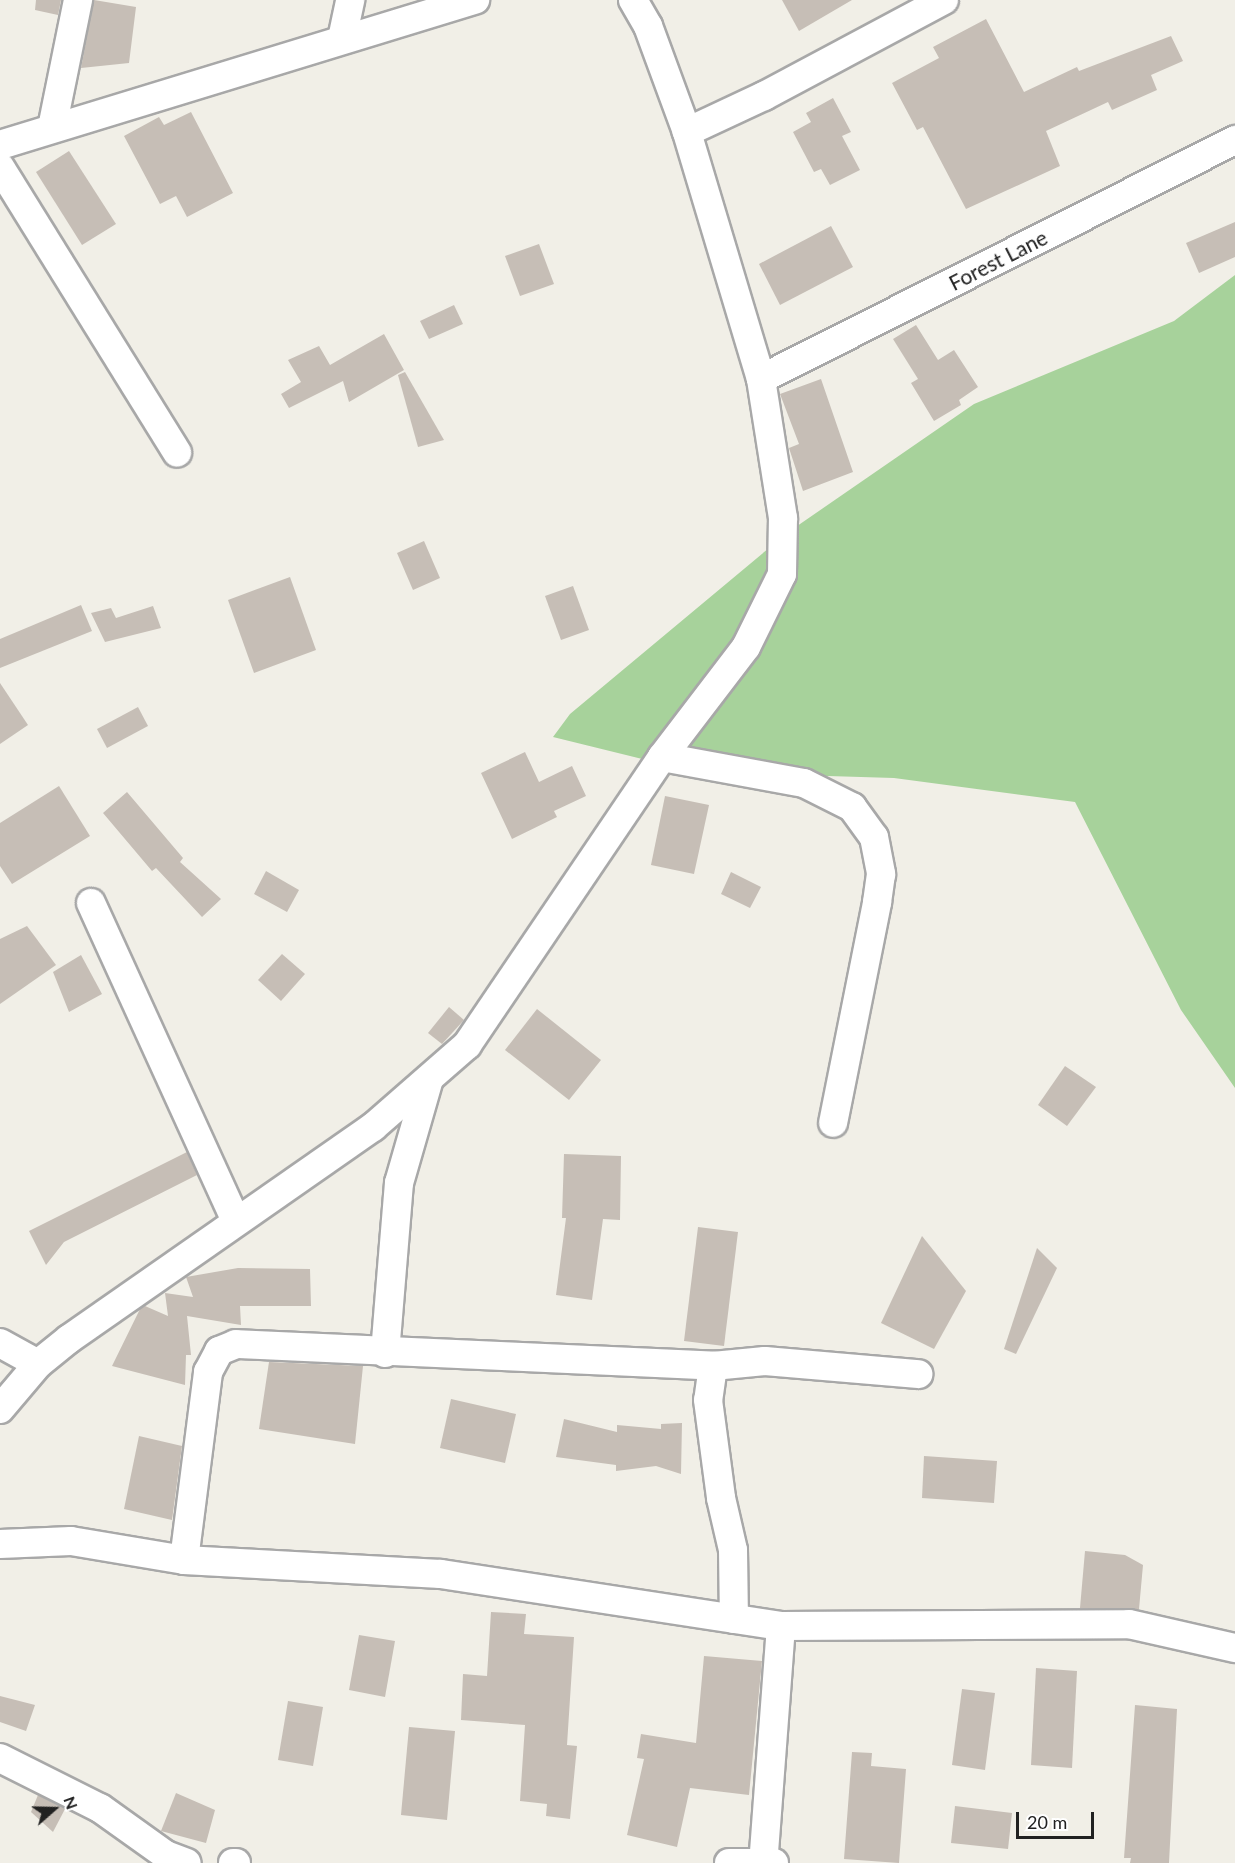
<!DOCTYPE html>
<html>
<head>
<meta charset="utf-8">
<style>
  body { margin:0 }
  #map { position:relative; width:1235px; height:1863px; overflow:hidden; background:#f1efe7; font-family:Lato,sans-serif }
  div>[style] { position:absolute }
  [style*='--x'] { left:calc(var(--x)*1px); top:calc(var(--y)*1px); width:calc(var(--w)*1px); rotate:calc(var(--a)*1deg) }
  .forest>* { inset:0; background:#a7d29b }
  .building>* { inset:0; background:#c6beb6 }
  .roads { filter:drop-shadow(2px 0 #a8a8a8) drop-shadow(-2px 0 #a8a8a8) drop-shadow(0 2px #a8a8a8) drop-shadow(0 -2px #a8a8a8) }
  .minor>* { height:28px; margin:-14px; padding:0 14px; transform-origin:14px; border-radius:14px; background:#fff }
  span { translate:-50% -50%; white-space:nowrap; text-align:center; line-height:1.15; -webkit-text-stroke:6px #fff; paint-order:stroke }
  .street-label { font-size:21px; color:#212121 }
  .north { position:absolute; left:24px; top:1779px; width:60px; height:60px; -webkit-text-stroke:4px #fff; paint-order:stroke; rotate:70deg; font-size:16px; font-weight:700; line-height:24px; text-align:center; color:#212121 }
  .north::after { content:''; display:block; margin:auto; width:21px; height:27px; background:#212121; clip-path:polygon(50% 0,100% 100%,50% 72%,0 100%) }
  .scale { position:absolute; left:1016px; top:1812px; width:78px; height:27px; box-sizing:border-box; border:3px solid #212121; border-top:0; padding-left:8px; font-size:18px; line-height:21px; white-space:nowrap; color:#212121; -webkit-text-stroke:4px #fff; paint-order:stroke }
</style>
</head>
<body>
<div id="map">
  <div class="forest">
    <i style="clip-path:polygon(1235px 275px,1235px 1088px,1181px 1010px,1075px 802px,894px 778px,695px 772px,553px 737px,570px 714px,787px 533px,974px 404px,1174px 321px)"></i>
  </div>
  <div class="building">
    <i style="clip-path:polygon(36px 0,61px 0,58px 15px,35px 10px)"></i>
    <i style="clip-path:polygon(94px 0,136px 7px,129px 63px,81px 68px)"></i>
    <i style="clip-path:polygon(782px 0,852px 0,799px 31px)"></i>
    <i style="clip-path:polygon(986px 19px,1024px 92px,1077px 67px,1079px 71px,1171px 36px,1183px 61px,1151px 75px,1157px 90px,1112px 110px,1108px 102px,1046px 131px,1060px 166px,966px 209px,923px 127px,917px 130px,892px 83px,939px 58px,933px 47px)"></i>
    <i style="clip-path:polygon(833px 98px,851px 132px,842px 136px,860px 170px,830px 185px,821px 169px,814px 172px,793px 132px,811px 122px,806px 113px)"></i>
    <i style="clip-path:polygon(191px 112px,233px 193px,187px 217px,176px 196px,160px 204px,124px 136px,159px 117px,164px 125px)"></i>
    <i style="clip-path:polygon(69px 151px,116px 224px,82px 245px,36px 172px)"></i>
    <i style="clip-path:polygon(1235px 222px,1235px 257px,1199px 273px,1186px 243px)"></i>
    <i style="clip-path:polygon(831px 226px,853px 267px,780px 305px,759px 264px)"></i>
    <i style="clip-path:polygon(539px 244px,554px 284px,520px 296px,505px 256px)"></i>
    <i style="clip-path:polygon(454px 305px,463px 324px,429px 339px,420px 321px)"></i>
    <i style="clip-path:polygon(916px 325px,938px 360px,954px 350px,978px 387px,959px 400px,961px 405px,934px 421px,911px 383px,918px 379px,893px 339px)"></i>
    <i style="clip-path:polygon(384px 334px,404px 370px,349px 402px,343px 381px,289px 408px,281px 394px,301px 382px,288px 360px,319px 346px,330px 365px)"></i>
    <i style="clip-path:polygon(405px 372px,444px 440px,418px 447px,398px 375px)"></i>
    <i style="clip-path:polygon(821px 379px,853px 472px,803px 491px,789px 448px,799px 444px,780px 394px)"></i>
    <i style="clip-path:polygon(424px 541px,440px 578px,413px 590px,397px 553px)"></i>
    <i style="clip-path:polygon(290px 577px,316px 650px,254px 673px,228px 600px)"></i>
    <i style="clip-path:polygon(573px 586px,589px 630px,561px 640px,545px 596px)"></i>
    <i style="clip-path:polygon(81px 605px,92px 631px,0 668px,0 639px)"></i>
    <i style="clip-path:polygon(153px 606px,161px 628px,105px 642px,91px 613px,111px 608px,116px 618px)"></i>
    <i style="clip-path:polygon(0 683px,28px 725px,0 744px)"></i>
    <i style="clip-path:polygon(138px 707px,148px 726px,107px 748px,97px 729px)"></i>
    <i style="clip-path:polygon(525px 752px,539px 782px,572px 766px,586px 796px,554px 811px,557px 817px,512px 839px,481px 773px)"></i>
    <i style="clip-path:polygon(59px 786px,90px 836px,12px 884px,0 866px,0 823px)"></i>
    <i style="clip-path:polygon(127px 792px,183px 858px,180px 862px,221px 899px,202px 917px,156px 868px,152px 871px,103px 813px)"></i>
    <i style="clip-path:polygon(665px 796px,709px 805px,694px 874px,651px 865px)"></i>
    <i style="clip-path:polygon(266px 871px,299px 890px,287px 912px,254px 894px)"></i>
    <i style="clip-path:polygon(731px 872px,761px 887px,750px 908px,721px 894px)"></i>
    <i style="clip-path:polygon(27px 926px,56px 965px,0 1004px,0 939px)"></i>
    <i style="clip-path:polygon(282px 954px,305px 974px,281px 1001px,258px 980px)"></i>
    <i style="clip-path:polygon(81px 955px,102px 994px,69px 1012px,53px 972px)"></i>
    <i style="clip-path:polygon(449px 1007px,464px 1020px,442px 1044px,428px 1033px)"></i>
    <i style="clip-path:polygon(537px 1009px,601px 1060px,569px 1100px,505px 1050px)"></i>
    <i style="clip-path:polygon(1065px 1066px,1096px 1087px,1067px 1126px,1038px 1105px)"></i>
    <i style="clip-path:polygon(187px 1152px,197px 1175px,64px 1242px,46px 1265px,29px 1231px)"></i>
    <i style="clip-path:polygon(564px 1154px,621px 1156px,620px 1220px,603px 1219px,592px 1300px,556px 1295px,566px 1218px,562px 1218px)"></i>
    <i style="clip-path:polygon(698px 1227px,738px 1232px,724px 1346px,684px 1341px)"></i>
    <i style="clip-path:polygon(922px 1236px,966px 1291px,934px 1349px,881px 1323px)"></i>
    <i style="clip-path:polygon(1037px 1248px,1057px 1268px,1016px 1354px,1004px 1349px)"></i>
    <i style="clip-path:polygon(238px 1268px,310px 1269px,311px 1306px,240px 1306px,241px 1325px,187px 1316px,191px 1355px,186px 1355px,185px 1385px,112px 1366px,140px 1309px,145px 1306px,168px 1316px,165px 1293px,193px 1297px,186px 1277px)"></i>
    <i style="clip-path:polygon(269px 1362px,363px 1366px,355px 1444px,259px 1429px)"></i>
    <i style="clip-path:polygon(451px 1399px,516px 1414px,505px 1463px,440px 1448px)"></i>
    <i style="clip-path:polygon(564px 1419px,617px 1432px,617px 1425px,661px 1429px,661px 1424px,682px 1423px,681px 1474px,656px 1466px,616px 1471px,616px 1465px,556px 1457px)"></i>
    <i style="clip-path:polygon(139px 1436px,182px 1446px,172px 1520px,124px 1509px)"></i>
    <i style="clip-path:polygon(924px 1456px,997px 1461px,994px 1503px,922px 1498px)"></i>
    <i style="clip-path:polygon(1085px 1551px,1125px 1555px,1143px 1565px,1139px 1609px,1080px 1608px)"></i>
    <i style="clip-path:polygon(491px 1612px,526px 1614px,524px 1634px,574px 1637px,567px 1745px,577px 1746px,570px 1819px,546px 1816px,547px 1804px,520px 1801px,525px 1725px,461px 1720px,463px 1674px,487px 1676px)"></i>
    <i style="clip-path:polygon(359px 1635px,395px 1641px,385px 1697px,349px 1690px)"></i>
    <i style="clip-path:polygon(704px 1656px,762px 1661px,749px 1795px,690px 1788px,677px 1847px,627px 1835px,644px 1759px,637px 1758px,641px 1734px,696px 1743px)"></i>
    <i style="clip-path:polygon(1036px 1668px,1077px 1671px,1072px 1768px,1031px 1765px)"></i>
    <i style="clip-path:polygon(962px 1689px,995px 1693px,985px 1770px,952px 1765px)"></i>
    <i style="clip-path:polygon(0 1696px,35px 1705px,26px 1731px,0 1722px)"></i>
    <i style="clip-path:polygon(288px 1701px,323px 1707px,313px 1766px,278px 1760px)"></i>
    <i style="clip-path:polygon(1135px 1705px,1177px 1709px,1169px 1863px,1130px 1863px,1131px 1858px,1124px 1858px)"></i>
    <i style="clip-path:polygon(409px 1727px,455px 1731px,447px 1820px,401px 1815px)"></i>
    <i style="clip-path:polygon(852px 1752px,872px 1753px,871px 1766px,906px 1769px,899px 1863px,844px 1859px)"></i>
    <i style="clip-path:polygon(176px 1793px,215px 1810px,206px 1843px,161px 1831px)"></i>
    <i style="clip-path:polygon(38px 1795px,65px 1809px,53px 1832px,31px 1812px)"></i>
    <i style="clip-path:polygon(955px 1806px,1012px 1813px,1008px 1849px,951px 1843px)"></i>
  </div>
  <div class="roads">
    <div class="minor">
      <i style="--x:342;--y:39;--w:40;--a:-78"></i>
      <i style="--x:52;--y:128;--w:131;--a:-78.5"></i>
      <i style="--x:687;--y:132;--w:85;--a:-25.1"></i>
      <i style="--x:764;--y:96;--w:204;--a:-28.1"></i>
      <i style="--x:0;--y:145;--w:497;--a:-17"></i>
      <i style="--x:0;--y:167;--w:336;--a:58.2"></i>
      <i style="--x:761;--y:379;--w:531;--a:-26.76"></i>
      <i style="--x:662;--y:757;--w:144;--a:10.4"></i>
      <i style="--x:804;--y:783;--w:54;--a:26.6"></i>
      <i style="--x:852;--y:807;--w:37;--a:54"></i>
      <i style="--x:874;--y:837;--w:38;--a:79"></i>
      <i style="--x:881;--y:874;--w:29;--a:98"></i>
      <i style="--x:877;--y:903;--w:224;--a:101.3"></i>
      <i style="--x:91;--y:903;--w:349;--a:65.5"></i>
      <i style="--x:0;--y:1343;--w:43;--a:28.9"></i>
      <i style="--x:385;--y:1353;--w:171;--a:-85.3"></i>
      <i style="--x:399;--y:1183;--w:108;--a:-73.9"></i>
      <i style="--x:713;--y:1366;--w:52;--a:-5.5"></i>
      <i style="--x:765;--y:1361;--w:154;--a:4.9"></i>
      <i style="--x:0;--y:1409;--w:59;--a:-49.8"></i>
      <i style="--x:38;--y:1364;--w:40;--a:-39"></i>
      <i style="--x:69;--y:1339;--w:371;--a:-34.9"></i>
      <i style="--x:373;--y:1127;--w:125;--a:-41.1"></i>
      <i style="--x:467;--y:1045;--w:348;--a:-55.9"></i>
      <i style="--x:662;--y:757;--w:138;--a:-52.6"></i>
      <i style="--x:746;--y:647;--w:81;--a:-63.7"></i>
      <i style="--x:782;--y:574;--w:56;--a:-89"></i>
      <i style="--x:783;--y:518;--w:141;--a:-99"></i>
      <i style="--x:761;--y:379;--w:258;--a:-106.7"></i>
      <i style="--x:687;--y:132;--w:113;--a:-110.2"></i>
      <i style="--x:648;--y:26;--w:30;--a:-120"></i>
      <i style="--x:0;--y:1544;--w:71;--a:-2.4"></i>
      <i style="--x:71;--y:1541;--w:115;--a:9.5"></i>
      <i style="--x:184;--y:1560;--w:257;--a:3.1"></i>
      <i style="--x:441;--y:1574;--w:344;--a:8.7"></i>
      <i style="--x:781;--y:1626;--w:238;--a:94.3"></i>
      <i style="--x:184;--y:1560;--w:190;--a:-82.7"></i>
      <i style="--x:208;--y:1372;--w:24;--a:-62"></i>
      <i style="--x:219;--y:1351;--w:18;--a:-22"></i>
      <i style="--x:236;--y:1344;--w:478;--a:2.6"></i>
      <i style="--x:713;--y:1366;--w:34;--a:98"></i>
      <i style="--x:708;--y:1400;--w:99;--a:82.4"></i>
      <i style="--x:721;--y:1498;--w:53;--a:77"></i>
      <i style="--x:733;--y:1550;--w:69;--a:89.2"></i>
      <i style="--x:781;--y:1626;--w:348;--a:-0.3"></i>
      <i style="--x:1129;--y:1624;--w:109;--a:12.8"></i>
      <i style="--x:0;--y:1758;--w:112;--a:26.6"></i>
      <i style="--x:100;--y:1808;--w:81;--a:35.5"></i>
      <i style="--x:166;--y:1855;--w:22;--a:21"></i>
      <i style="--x:233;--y:1863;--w:3;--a:0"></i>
      <i style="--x:729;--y:1863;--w:45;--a:0"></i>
    </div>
  </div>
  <div class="street-label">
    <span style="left:998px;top:260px;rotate:-27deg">Forest Lane</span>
  </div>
  <div class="north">N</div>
  <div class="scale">20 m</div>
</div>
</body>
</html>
